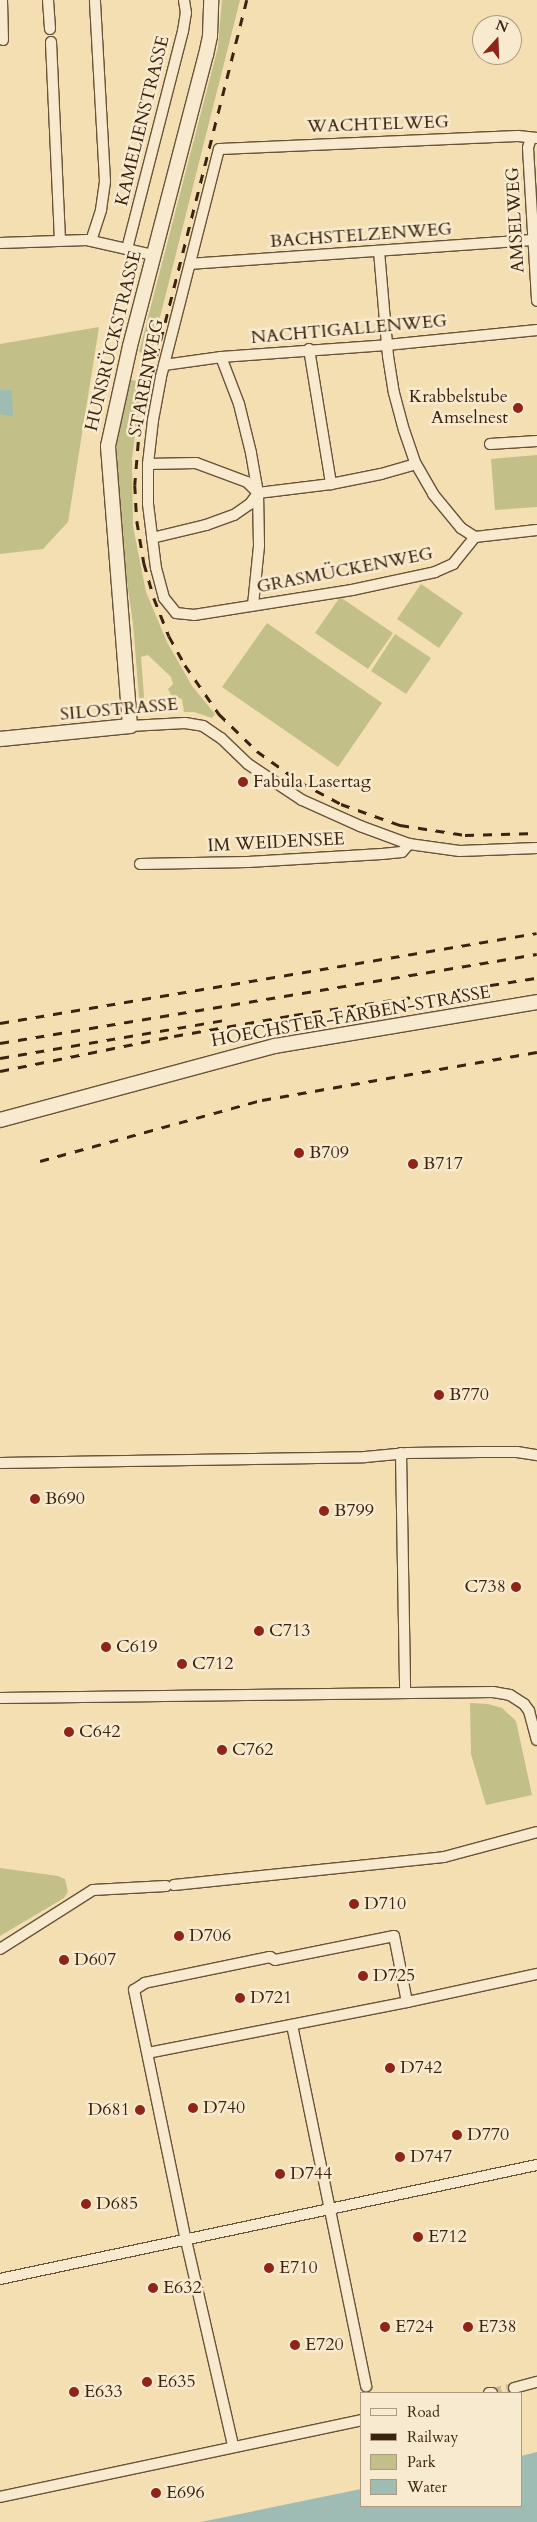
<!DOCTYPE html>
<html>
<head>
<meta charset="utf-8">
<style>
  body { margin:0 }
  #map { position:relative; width:537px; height:2522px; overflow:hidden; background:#f4dfb3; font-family:Cardo,serif }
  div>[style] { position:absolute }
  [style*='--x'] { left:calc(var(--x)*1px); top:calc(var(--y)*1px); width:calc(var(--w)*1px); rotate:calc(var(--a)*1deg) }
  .green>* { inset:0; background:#c2c088 }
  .water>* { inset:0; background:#9ebbb4 }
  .minor-tunnel>* { height:10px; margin-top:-5px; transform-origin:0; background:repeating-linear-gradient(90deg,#cfba92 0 10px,transparent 0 15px) }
  .roads { filter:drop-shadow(1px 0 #685339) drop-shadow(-1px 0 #685339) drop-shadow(0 1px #685339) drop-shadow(0 -1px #685339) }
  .minor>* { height:10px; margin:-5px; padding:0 5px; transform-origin:5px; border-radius:5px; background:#f8eace }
  .secondary>* { height:14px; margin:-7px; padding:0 7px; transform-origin:7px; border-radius:7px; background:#f8eace }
  .rail>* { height:2.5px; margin-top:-1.25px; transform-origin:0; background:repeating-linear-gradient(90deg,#3a2410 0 9px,transparent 0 18px) }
  .dots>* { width:14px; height:14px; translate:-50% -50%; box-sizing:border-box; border:2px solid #f8eace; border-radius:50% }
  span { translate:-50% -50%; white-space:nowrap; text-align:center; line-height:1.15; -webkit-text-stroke:5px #f8eace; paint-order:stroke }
  .street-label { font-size:18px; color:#3a2410 }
  .poi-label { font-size:18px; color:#3a2410 }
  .right { translate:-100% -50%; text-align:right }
  .left { translate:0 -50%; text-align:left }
  .legend { position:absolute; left:360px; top:2392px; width:162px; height:115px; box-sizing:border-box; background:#f8eace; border:1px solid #ac9b82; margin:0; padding:6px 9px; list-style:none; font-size:15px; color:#3a2410 }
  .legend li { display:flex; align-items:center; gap:10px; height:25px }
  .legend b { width:25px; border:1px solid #ac9b82 }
  .north { position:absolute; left:472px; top:15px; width:50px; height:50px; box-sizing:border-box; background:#f8eace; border:1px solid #ac9b82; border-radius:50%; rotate:20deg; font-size:14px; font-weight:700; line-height:20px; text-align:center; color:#3a2410 }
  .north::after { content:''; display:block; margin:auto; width:18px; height:22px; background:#8f2418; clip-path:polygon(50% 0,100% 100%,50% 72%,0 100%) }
</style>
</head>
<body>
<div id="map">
  <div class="green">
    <i style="clip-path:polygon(222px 0,240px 0,150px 357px,139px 352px,218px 47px)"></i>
    <i style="clip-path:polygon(99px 327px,68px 522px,43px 549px,0 554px,0 344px)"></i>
    <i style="clip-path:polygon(131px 380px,142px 382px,132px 458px,133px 526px,146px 592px,167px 642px,192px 686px,215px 714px,212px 718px,194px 712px,184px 712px,182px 699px,171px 695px,168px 689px,173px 684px,171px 677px,148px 655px,141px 657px,145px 709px,140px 709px,133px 624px,119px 526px,117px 475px,117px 441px)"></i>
    <i style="clip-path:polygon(537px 455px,537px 507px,495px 510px,491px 459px)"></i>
    <i style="clip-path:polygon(421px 584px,463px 613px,439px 648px,397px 619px)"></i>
    <i style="clip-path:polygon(340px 597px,393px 633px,368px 669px,315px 633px)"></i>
    <i style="clip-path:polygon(267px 623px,382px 703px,338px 767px,222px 687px)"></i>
    <i style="clip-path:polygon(395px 634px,431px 658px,406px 694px,371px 671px)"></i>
    <i style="clip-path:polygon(470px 1703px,488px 1704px,502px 1708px,516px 1721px,532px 1795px,486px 1805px,471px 1754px)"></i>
    <i style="clip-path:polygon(0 1868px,58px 1876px,65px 1879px,68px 1892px,64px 1898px,0 1936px)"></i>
  </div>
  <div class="water">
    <i style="clip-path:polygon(0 390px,12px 390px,13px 416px,0 414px)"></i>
    <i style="clip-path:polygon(537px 2452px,537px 2522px,201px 2522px,361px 2489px,361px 2506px,521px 2506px,521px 2456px)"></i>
  </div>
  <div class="minor-tunnel">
    <i style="--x:492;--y:2393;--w:23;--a:-13"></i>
  </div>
  <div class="roads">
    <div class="minor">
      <i style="--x:2;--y:0;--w:40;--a:88.6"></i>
      <i style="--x:48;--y:0;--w:29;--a:86"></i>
      <i style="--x:51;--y:42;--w:198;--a:87.4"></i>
      <i style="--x:531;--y:138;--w:10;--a:107"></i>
      <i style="--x:528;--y:148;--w:153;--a:86.6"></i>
      <i style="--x:537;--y:138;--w:19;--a:-174"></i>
      <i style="--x:518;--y:136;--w:299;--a:177.5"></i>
      <i style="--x:219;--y:149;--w:235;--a:104.3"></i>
      <i style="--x:161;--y:377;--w:44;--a:100.5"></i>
      <i style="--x:153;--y:420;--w:44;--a:96.5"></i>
      <i style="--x:148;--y:464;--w:40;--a:90"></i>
      <i style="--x:148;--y:504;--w:64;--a:82.9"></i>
      <i style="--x:156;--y:568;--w:31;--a:75"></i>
      <i style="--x:164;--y:598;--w:19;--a:51"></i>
      <i style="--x:176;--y:613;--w:18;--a:6"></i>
      <i style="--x:194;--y:615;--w:160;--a:-9"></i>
      <i style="--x:352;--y:590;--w:85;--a:-12.2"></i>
      <i style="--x:435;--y:572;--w:20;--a:-24"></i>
      <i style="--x:453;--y:564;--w:35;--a:-51"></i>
      <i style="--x:475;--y:537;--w:62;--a:-6.4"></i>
      <i style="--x:91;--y:241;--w:33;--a:-72"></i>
      <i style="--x:101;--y:210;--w:29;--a:-82"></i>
      <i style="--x:105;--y:181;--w:181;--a:-93.2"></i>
      <i style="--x:0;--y:243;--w:87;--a:-2"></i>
      <i style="--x:87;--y:240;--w:68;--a:12.8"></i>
      <i style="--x:127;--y:249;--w:225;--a:-75.6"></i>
      <i style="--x:183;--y:31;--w:18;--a:-81"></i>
      <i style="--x:186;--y:13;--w:13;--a:-99"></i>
      <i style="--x:379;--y:251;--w:105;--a:85.1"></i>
      <i style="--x:388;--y:356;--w:37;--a:81"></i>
      <i style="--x:394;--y:393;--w:38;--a:75"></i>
      <i style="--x:404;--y:430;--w:36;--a:71"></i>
      <i style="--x:416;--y:464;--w:34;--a:60"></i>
      <i style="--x:433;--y:494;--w:44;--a:50.5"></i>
      <i style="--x:461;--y:528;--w:17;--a:33"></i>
      <i style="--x:190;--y:264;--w:345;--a:-4"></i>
      <i style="--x:309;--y:349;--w:137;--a:80.7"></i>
      <i style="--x:221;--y:357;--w:50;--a:69"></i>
      <i style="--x:239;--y:404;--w:50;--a:76.2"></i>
      <i style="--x:251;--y:453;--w:41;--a:80.1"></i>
      <i style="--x:258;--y:493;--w:53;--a:88.9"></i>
      <i style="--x:259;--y:546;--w:59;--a:95.8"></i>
      <i style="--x:164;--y:365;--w:58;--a:-8"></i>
      <i style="--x:221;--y:357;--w:166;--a:-4.1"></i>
      <i style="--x:387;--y:345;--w:151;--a:-5.7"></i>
      <i style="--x:490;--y:444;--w:47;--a:-3.7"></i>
      <i style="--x:148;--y:464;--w:48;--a:-1.2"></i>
      <i style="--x:196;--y:463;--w:54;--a:20.4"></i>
      <i style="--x:247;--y:482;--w:16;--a:45"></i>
      <i style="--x:152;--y:538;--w:56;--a:-13.5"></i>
      <i style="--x:206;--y:525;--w:30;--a:-20"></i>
      <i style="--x:234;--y:515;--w:19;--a:-35"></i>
      <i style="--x:250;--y:504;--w:14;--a:-54"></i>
      <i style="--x:258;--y:493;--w:74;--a:-7"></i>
      <i style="--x:331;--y:484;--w:51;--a:-11.3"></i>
      <i style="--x:381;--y:474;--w:36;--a:-16"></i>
      <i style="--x:130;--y:726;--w:55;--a:-3.1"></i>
      <i style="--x:185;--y:723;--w:18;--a:9"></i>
      <i style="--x:203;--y:726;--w:22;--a:34"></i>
      <i style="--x:221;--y:738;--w:37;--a:44"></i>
      <i style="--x:248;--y:764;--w:65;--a:33.7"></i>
      <i style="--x:302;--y:800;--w:64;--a:24.1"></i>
      <i style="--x:360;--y:826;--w:52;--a:20.2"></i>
      <i style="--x:409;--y:844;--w:51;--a:7.8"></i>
      <i style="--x:460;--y:851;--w:77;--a:-2.2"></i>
      <i style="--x:140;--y:864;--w:108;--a:-1.1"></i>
      <i style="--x:248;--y:862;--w:134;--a:-3.4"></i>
      <i style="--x:382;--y:854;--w:20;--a:-6"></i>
      <i style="--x:402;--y:852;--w:11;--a:-49"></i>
      <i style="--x:401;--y:1453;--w:239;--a:89"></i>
      <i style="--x:0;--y:1463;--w:365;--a:-0.9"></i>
      <i style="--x:365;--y:1457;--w:43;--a:-5.3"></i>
      <i style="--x:408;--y:1453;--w:72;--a:-0.8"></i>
      <i style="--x:480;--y:1452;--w:37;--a:0"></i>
      <i style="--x:517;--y:1452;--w:20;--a:9"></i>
      <i style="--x:0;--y:1698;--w:493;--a:-0.7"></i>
      <i style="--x:493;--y:1692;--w:17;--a:10"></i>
      <i style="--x:510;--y:1695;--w:17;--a:33"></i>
      <i style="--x:524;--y:1704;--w:9;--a:54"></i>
      <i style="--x:529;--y:1711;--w:30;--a:75"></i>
      <i style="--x:174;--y:1885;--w:271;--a:-5.9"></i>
      <i style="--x:444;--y:1857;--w:96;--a:-15"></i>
      <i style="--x:0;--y:1949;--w:110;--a:-32.4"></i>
      <i style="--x:93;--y:1890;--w:73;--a:-3.1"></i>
      <i style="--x:407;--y:2002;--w:133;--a:-12.2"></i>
      <i style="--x:292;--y:2025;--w:369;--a:78.4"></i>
      <i style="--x:148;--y:2053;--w:264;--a:-11.1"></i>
      <i style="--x:407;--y:2002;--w:67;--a:-101.1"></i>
      <i style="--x:394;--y:1936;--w:121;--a:168.6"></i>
      <i style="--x:275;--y:1960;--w:6;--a:-149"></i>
      <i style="--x:270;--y:1957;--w:128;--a:168.3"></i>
      <i style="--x:145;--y:1983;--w:13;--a:148"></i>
      <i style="--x:134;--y:1990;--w:255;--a:78.3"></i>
      <i style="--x:186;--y:2240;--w:211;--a:77.1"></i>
      <i style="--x:0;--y:2279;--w:549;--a:-11.99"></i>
      <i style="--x:514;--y:2388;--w:24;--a:-15"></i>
      <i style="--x:489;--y:2393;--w:3;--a:0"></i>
      <i style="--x:0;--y:2497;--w:369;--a:-12"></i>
    </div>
    <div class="secondary">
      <i style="--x:0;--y:739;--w:131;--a:-5.7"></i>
      <i style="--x:130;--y:726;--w:281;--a:-94.5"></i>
      <i style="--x:108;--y:446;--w:102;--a:-77.6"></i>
      <i style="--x:130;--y:346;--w:301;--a:-75.4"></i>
      <i style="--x:206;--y:55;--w:19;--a:-78"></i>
      <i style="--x:210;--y:36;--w:36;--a:-88"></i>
      <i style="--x:0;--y:1120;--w:285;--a:-15.1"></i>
      <i style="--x:275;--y:1046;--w:266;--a:-9.5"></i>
    </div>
  </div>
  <div class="rail">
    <i style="--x:247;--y:0;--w:437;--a:104.2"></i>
    <i style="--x:140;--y:424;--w:61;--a:94.7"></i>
    <i style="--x:135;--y:485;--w:36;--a:87"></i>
    <i style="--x:137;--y:521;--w:43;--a:80.5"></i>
    <i style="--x:144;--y:563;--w:36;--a:74"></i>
    <i style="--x:154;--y:598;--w:41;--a:68.5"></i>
    <i style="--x:169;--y:636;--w:33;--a:61"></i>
    <i style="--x:185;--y:665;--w:60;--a:55.2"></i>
    <i style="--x:219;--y:714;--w:53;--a:44.2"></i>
    <i style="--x:257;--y:751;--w:53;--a:35.8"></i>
    <i style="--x:300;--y:782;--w:47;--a:28.2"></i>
    <i style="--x:341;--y:804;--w:63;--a:19.6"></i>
    <i style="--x:400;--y:825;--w:66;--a:8.7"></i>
    <i style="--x:465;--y:835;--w:72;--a:-1.6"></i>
    <i style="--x:0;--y:1023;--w:544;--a:-9.51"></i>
    <i style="--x:0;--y:1043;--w:544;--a:-9.41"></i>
    <i style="--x:0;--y:1058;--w:227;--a:-9.6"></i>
    <i style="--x:0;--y:1071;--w:177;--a:-11.4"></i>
    <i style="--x:174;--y:1036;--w:122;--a:-9.9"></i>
    <i style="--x:294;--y:1015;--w:246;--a:-8.7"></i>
    <i style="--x:40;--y:1161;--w:230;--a:-15.4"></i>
    <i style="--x:262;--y:1100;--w:279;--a:-9.9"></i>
  </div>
  <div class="dots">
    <i style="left:518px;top:408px;background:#8f2418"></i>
    <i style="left:243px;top:782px;background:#8f2418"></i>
    <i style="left:299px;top:1153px;background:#8f2418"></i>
    <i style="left:413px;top:1164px;background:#8f2418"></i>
    <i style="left:439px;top:1395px;background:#8f2418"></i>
    <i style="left:35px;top:1499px;background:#8f2418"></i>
    <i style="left:324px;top:1511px;background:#8f2418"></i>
    <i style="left:516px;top:1587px;background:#8f2418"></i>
    <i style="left:259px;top:1631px;background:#8f2418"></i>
    <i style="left:106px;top:1647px;background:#8f2418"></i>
    <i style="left:182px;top:1664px;background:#8f2418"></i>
    <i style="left:69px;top:1732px;background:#8f2418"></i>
    <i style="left:222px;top:1750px;background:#8f2418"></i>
    <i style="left:354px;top:1904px;background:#8f2418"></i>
    <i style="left:179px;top:1936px;background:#8f2418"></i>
    <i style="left:64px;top:1960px;background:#8f2418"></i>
    <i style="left:363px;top:1976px;background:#8f2418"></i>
    <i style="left:240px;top:1998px;background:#8f2418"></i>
    <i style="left:390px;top:2068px;background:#8f2418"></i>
    <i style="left:193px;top:2108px;background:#8f2418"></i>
    <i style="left:140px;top:2110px;background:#8f2418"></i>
    <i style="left:457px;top:2135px;background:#8f2418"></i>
    <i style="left:400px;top:2157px;background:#8f2418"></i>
    <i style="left:280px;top:2174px;background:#8f2418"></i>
    <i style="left:86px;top:2204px;background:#8f2418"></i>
    <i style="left:418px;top:2237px;background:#8f2418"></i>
    <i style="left:269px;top:2268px;background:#8f2418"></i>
    <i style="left:153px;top:2288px;background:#8f2418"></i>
    <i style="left:385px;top:2327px;background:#8f2418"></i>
    <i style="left:468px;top:2327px;background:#8f2418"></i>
    <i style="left:295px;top:2345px;background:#8f2418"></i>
    <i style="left:147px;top:2382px;background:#8f2418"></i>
    <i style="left:74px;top:2392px;background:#8f2418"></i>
    <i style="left:156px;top:2493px;background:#8f2418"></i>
  </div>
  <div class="street-label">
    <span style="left:143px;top:121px;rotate:-76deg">KAMELIENSTRASSE</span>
    <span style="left:378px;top:125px;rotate:-2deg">WACHTELWEG</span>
    <span style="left:516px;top:220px;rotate:-93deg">AMSELWEG</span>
    <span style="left:361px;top:236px;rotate:-4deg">BACHSTELZENWEG</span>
    <span style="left:349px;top:330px;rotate:-5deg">NACHTIGALLENWEG</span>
    <span style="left:114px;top:341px;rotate:-76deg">HUNSRÜCKSTRASSE</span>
    <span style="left:147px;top:378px;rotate:-79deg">STARENWEG</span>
    <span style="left:345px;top:571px;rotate:-11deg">GRASMÜCKENWEG</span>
    <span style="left:119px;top:710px;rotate:-5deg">SILOSTRASSE</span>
    <span style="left:276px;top:843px;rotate:-3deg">IM WEIDENSEE</span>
    <span style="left:351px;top:1017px;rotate:-10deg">HOECHSTER-FARBEN-STRASSE</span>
  </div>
  <div class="poi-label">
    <span class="right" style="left:508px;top:408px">Krabbelstube<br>Amselnest</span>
    <span class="left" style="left:253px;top:782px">Fabula Lasertag</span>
    <span class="left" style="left:309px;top:1153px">B709</span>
    <span class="left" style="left:423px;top:1164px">B717</span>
    <span class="left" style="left:449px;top:1395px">B770</span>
    <span class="left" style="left:45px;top:1499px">B690</span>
    <span class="left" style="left:334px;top:1511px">B799</span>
    <span class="right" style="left:506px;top:1587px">C738</span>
    <span class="left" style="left:269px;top:1631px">C713</span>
    <span class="left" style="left:116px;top:1647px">C619</span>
    <span class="left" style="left:192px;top:1664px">C712</span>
    <span class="left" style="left:79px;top:1732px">C642</span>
    <span class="left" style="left:232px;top:1750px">C762</span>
    <span class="left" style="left:364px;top:1904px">D710</span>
    <span class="left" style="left:189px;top:1936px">D706</span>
    <span class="left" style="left:74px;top:1960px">D607</span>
    <span class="left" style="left:373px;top:1976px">D725</span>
    <span class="left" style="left:250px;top:1998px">D721</span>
    <span class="left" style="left:400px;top:2068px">D742</span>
    <span class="left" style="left:203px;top:2108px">D740</span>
    <span class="right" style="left:130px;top:2110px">D681</span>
    <span class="left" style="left:467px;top:2135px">D770</span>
    <span class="left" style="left:410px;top:2157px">D747</span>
    <span class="left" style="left:290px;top:2174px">D744</span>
    <span class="left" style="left:96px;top:2204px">D685</span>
    <span class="left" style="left:428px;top:2237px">E712</span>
    <span class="left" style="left:279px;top:2268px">E710</span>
    <span class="left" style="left:163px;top:2288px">E632</span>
    <span class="left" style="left:395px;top:2327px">E724</span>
    <span class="left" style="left:478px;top:2327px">E738</span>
    <span class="left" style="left:305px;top:2345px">E720</span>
    <span class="left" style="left:157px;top:2382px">E635</span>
    <span class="left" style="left:84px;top:2392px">E633</span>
    <span class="left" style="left:166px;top:2493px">E696</span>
  </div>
  <ul class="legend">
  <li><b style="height:6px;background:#f8eace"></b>Road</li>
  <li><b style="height:6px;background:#3a2410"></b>Railway</li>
  <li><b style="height:14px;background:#c2c088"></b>Park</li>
  <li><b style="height:14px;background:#9ebbb4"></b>Water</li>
  </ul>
  <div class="north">N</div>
</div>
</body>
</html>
